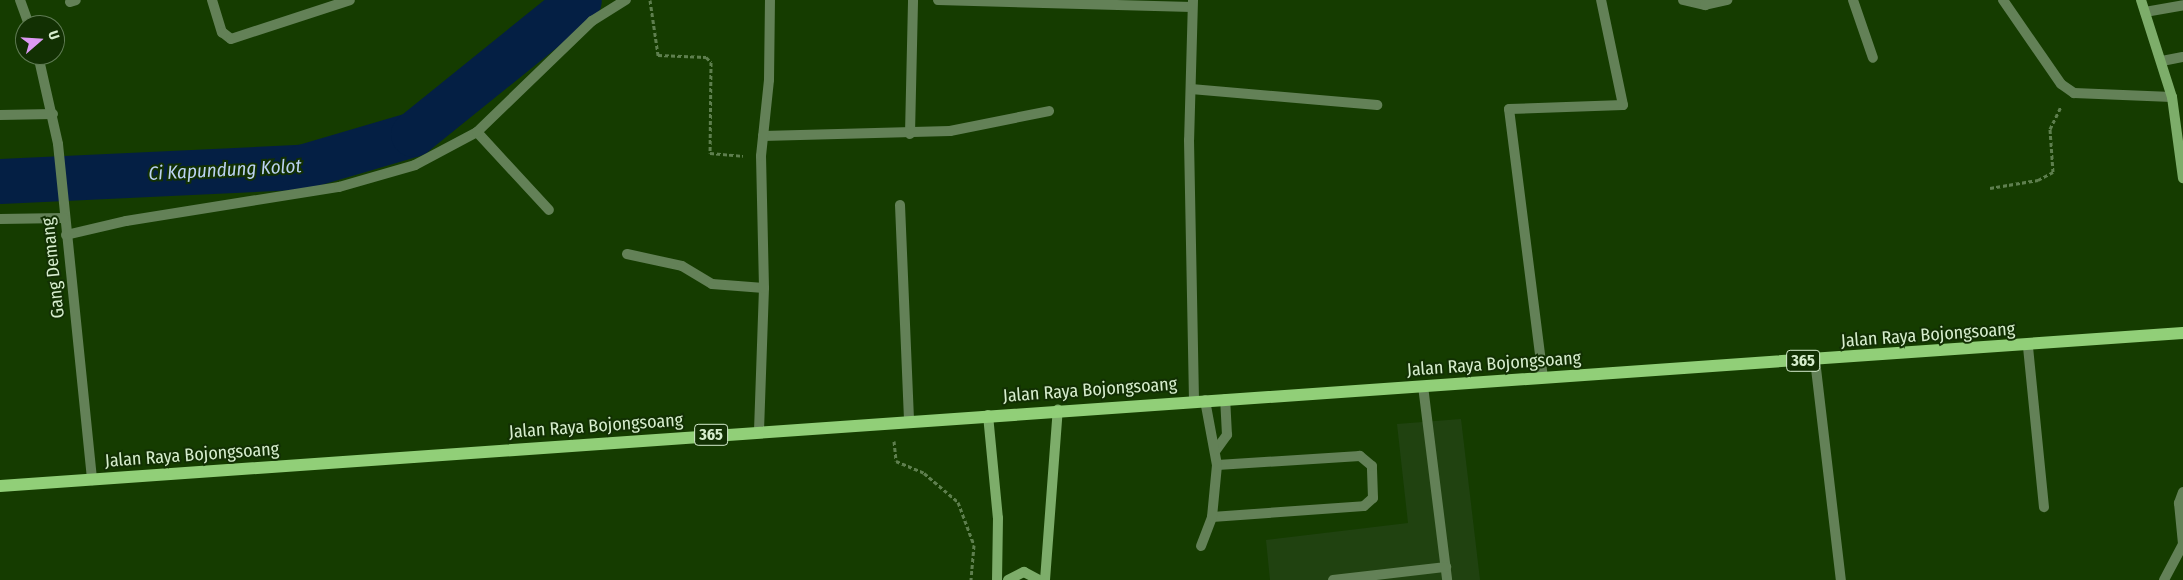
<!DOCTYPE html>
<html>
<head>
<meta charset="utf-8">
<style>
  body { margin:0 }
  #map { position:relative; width:2183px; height:580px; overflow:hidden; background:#153c00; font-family:"Fira Sans Condensed",sans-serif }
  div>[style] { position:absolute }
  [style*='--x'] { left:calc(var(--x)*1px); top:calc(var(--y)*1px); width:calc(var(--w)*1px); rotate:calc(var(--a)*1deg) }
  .built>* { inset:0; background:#204210 }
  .river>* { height:45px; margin:-22.5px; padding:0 22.5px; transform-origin:22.5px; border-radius:22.5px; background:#041f44 }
  .path>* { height:3px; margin-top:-1.5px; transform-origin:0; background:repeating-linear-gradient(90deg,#5e7f4e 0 4px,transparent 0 6.5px) }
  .lane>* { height:10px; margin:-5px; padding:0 5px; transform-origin:5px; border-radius:5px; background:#638157 }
  .street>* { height:10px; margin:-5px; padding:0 5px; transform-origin:5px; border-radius:5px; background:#638157 }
  .secondary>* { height:10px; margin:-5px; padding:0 5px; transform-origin:5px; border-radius:5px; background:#7dad6a }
  .primary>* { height:12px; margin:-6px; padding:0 6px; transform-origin:6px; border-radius:6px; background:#91cf78 }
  span { translate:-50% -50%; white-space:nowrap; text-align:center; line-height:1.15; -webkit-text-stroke:4px #123003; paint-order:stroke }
  .shield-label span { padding:1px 4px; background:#123003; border:1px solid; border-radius:4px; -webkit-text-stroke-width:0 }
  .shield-label { font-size:16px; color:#d6edcd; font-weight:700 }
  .street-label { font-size:18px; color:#d6edcd }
  .water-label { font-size:19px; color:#bcd2f2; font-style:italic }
  .north { position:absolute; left:15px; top:15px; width:50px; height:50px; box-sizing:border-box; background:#123003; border:1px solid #607c54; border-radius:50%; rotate:71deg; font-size:14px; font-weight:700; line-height:20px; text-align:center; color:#d6edcd }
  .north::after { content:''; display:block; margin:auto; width:18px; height:22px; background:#dd99f4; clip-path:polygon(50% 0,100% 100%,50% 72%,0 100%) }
</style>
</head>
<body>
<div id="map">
  <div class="built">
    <i style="clip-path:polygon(1461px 419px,1480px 580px,1270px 580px,1266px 540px,1408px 523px,1397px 424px)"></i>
  </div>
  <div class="river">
    <i style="--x:0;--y:181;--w:301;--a:-2.7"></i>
    <i style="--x:301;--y:167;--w:117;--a:-16.4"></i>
    <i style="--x:413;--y:134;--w:213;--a:-38.9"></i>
  </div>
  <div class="path">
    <i style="--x:650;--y:0;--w:56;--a:81.7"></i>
    <i style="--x:658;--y:55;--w:48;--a:2.4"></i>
    <i style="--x:706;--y:57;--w:7;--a:45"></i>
    <i style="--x:711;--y:62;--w:91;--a:90.6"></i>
    <i style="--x:710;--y:153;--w:33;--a:5"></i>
    <i style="--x:1990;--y:188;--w:49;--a:-9.5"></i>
    <i style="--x:2038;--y:180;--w:17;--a:-28"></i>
    <i style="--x:2053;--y:172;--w:43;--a:-94"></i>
    <i style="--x:2050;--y:129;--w:25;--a:-64"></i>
    <i style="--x:894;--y:441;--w:20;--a:84"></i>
    <i style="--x:896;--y:461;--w:30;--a:23"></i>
    <i style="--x:924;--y:473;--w:45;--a:40.5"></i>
    <i style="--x:958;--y:502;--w:46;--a:69.6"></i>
    <i style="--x:974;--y:545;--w:35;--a:95"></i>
  </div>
  <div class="lane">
    <i style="--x:2145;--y:12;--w:39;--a:-10"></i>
    <i style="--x:2162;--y:61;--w:21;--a:-11"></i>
    <i style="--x:2028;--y:347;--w:161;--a:84.3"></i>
    <i style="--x:1423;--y:386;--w:195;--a:82.9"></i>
    <i style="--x:1216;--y:450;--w:19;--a:-54"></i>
    <i style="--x:1227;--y:435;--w:36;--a:-93"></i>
    <i style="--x:1212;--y:517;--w:152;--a:-4.1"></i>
    <i style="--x:1364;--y:506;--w:12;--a:-42"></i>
    <i style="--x:1373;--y:498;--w:32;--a:-92"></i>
    <i style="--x:1372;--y:466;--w:16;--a:-140"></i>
    <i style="--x:1360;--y:456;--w:143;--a:176.4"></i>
    <i style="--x:1201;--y:546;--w:31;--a:-69"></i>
    <i style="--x:1212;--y:517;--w:52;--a:-84.5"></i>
    <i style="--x:1217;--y:465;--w:66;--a:-100.5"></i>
    <i style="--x:1333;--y:580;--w:114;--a:-6.6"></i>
  </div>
  <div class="street">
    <i style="--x:20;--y:0;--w:27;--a:70"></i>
    <i style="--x:212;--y:0;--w:34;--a:73"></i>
    <i style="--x:222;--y:32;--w:11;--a:38"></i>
    <i style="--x:231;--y:39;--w:125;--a:-18.1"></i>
    <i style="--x:938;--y:0;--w:254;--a:1.6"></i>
    <i style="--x:1193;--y:0;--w:140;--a:91.6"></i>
    <i style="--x:1189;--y:140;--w:260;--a:88.9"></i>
    <i style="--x:1683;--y:0;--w:23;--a:13"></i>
    <i style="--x:1705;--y:5;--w:23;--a:-13"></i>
    <i style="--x:1853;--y:0;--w:61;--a:71"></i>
    <i style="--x:2003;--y:0;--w:102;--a:55.4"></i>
    <i style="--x:2061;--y:84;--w:16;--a:35"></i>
    <i style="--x:2074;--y:93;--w:98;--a:2.3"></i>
    <i style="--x:70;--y:2;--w:6;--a:-18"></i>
    <i style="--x:38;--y:55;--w:91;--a:77.3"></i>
    <i style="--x:58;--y:144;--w:338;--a:84.2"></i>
    <i style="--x:1191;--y:89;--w:187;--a:4.9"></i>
    <i style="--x:0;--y:115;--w:53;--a:-1.1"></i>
    <i style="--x:477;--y:132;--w:106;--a:47.3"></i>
    <i style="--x:910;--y:134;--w:134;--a:-88.7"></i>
    <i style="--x:763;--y:136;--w:187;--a:-1.5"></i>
    <i style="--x:950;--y:131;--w:101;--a:-11.4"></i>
    <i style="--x:900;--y:205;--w:216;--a:87.6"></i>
    <i style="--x:0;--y:219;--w:64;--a:-0.9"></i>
    <i style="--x:66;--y:235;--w:62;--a:-13.1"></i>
    <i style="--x:126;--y:221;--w:216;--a:-9.1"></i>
    <i style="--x:339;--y:187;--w:79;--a:-16.1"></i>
    <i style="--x:415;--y:165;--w:70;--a:-28"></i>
    <i style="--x:477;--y:132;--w:160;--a:-44"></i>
    <i style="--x:592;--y:21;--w:40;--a:-32"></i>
    <i style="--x:627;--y:254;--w:56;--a:12.3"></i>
    <i style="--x:682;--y:266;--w:35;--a:31"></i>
    <i style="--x:712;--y:284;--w:52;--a:4.4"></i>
    <i style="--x:1815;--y:360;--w:222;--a:83.3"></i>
    <i style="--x:1543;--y:378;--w:271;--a:-97.2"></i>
    <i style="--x:1509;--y:109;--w:114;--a:-2"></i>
    <i style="--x:1623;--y:105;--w:107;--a:-101.8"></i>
    <i style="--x:759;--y:431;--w:143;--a:-88"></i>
    <i style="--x:764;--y:288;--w:132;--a:-91.3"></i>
    <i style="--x:761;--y:156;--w:76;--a:-84"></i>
    <i style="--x:769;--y:80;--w:80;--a:-89.3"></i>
    <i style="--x:2183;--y:492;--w:12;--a:110"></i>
    <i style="--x:2179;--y:503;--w:41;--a:84.4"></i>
    <i style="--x:2164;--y:580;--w:40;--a:-62"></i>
  </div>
  <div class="secondary">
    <i style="--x:2141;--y:0;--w:102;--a:72.3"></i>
    <i style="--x:2172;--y:97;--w:82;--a:82.3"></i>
    <i style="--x:988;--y:415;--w:103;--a:84.5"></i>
    <i style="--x:998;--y:518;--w:62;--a:90.9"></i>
    <i style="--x:1008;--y:580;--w:18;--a:-27"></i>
    <i style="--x:1024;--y:572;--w:17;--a:28"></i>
    <i style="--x:1045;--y:580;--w:171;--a:-85.7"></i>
  </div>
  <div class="primary">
    <i style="--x:0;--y:486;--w:2188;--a:-4.01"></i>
  </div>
  <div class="shield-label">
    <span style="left:1803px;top:361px">365</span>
    <span style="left:711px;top:435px">365</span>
  </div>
  <div class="street-label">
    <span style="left:53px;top:268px;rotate:-96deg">Gang Demang</span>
    <span style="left:1928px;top:335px;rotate:-4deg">Jalan Raya Bojongsoang</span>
    <span style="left:1494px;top:364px;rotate:-4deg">Jalan Raya Bojongsoang</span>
    <span style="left:1090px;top:390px;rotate:-4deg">Jalan Raya Bojongsoang</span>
    <span style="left:596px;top:426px;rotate:-4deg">Jalan Raya Bojongsoang</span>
    <span style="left:192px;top:455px;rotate:-4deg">Jalan Raya Bojongsoang</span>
  </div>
  <div class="water-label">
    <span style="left:225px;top:170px;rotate:-3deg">Ci Kapundung Kolot</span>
  </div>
  <div class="north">U</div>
</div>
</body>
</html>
